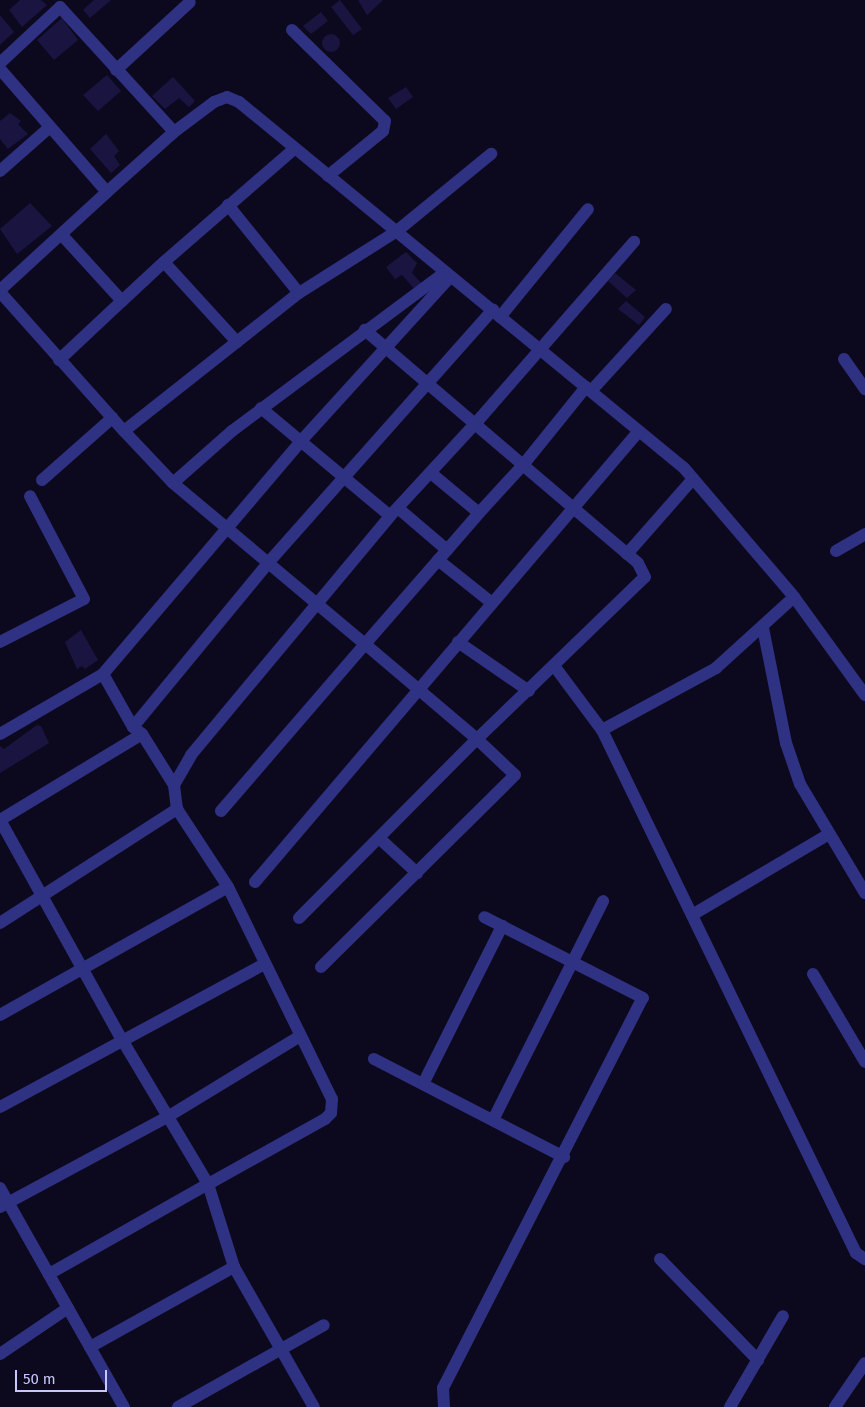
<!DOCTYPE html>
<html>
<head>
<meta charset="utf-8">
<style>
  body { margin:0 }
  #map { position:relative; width:865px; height:1407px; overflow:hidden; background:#0c091e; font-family:"Fira Sans",sans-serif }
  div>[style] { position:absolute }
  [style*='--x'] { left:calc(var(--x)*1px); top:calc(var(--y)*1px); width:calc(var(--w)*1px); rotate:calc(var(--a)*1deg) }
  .building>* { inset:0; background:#1a1441 }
  .round { border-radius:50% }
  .minor>* { height:12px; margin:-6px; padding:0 6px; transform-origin:6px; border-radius:6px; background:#2f3182 }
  span { translate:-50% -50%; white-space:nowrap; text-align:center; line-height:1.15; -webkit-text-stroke:5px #0c091e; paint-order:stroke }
  .scale { position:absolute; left:15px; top:1370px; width:92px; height:22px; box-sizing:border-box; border:2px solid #c9c6ff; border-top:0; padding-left:6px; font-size:15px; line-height:18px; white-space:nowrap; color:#c9c6ff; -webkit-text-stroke:4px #0c091e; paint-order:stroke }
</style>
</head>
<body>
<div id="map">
  <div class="building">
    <i style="clip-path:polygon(20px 0,41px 0,47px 5px,22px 27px,9px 10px)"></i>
    <i style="clip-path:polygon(94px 0,111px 0,90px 18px,83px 10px)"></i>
    <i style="clip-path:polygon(340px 0,362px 29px,353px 35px,331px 7px)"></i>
    <i style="clip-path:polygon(358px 0,383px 0,367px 15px)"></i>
    <i style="clip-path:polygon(321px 12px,328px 21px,311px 34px,303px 26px)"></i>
    <i style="clip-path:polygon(0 15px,14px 32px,0 45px)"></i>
    <i style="clip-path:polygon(62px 18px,78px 40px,54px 60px,37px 40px)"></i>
    <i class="round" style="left:322px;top:34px;width:18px;height:18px"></i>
    <i style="clip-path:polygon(107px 75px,121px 91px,98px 111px,83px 95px)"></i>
    <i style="clip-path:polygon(173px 77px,195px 101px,189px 107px,179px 98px,165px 109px,152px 96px)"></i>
    <i style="clip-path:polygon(406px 87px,413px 97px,396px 109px,388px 98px)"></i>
    <i style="clip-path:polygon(10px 113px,21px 121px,18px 124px,28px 134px,8px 149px,0 139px,0 121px)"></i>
    <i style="clip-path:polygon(106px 134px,119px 151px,114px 156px,120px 165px,111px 173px,90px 149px)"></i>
    <i style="clip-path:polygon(30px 203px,52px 226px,17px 254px,0 229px)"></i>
    <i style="clip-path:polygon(406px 252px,417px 263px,412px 273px,424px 286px,416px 291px,402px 275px,395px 279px,386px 267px)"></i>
    <i style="clip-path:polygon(615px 273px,636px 290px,627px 298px,608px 281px)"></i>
    <i style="clip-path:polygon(626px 301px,645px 317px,639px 325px,618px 309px)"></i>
    <i style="clip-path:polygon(81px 630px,98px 660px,85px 669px,82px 666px,77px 669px,65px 642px)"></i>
    <i style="clip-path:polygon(37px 725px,41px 726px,49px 743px,0 773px,0 746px,4px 749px)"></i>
  </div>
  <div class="minor">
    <i style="--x:292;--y:30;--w:130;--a:44.4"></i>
    <i style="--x:385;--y:121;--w:10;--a:101"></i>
    <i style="--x:383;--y:131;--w:71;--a:140.7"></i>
    <i style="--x:0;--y:63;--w:82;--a:-43"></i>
    <i style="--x:60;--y:7;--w:169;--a:47.6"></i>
    <i style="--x:174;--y:132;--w:90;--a:138.2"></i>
    <i style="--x:0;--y:69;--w:163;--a:49"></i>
    <i style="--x:107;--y:192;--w:145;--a:137.5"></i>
    <i style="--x:116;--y:70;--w:100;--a:-42.6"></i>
    <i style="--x:174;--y:132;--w:50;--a:-36.9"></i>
    <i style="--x:214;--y:102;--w:14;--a:-21"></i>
    <i style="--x:227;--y:97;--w:13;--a:23"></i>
    <i style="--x:239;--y:102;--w:576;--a:39.44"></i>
    <i style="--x:684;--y:468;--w:170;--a:49.5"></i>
    <i style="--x:794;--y:597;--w:121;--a:54.1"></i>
    <i style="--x:0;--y:171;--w:65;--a:-41.3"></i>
    <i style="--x:228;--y:205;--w:113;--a:51.1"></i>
    <i style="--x:0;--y:292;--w:186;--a:48.3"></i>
    <i style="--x:124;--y:431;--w:223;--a:-38.3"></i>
    <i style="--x:299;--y:293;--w:116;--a:-32.3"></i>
    <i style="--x:397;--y:231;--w:122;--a:-39.3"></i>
    <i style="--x:122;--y:301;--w:57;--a:-42.9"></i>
    <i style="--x:500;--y:317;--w:139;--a:-50.8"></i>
    <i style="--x:237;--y:342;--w:108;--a:-132.4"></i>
    <i style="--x:164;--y:262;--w:172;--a:-41"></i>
    <i style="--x:844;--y:359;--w:37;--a:55"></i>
    <i style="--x:59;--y:360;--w:86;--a:-43.1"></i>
    <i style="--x:122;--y:301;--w:89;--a:-132.3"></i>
    <i style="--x:586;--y:387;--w:100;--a:128.9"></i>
    <i style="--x:523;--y:465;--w:63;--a:-139.5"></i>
    <i style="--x:475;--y:424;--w:242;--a:-48.9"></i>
    <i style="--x:591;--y:391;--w:111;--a:-47.6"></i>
    <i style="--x:261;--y:408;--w:168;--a:39.9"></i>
    <i style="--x:390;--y:516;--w:125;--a:-47.3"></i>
    <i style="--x:475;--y:424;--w:145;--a:-139.5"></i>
    <i style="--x:124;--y:431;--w:71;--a:46.7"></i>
    <i style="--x:173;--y:483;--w:79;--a:-41.4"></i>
    <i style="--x:232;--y:431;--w:264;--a:-36.7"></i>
    <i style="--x:42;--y:480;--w:94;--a:-41.5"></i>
    <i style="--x:173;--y:483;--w:251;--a:40"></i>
    <i style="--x:365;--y:644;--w:125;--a:-48.9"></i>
    <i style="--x:399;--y:509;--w:63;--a:40.5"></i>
    <i style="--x:447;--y:550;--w:49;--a:-49.1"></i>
    <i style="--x:836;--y:551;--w:34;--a:-30"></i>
    <i style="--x:627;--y:554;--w:100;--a:-48.7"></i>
    <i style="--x:438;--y:560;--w:69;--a:38.5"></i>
    <i style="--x:763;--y:628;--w:117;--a:78.7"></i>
    <i style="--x:786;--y:743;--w:43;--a:71.1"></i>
    <i style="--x:800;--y:784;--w:127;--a:59.2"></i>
    <i style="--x:0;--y:642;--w:94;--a:-27.1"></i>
    <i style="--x:84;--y:599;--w:116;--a:-117.7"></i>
    <i style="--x:458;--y:642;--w:86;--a:34.6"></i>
    <i style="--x:555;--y:667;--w:79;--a:53.3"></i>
    <i style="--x:602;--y:730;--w:581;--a:64.1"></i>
    <i style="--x:856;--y:1253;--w:11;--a:34"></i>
    <i style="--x:103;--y:674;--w:61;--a:60.5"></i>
    <i style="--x:133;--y:727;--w:11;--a:38"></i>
    <i style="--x:142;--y:734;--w:60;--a:57.9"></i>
    <i style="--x:174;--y:785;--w:24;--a:83"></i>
    <i style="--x:177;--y:809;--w:93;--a:56.8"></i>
    <i style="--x:228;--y:887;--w:236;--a:63.9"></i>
    <i style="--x:332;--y:1099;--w:14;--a:94"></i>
    <i style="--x:331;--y:1113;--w:8;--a:135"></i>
    <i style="--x:325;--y:1119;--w:134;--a:150.9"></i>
    <i style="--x:208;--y:1184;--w:87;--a:72.6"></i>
    <i style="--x:234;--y:1267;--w:161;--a:60.3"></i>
    <i style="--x:133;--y:727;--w:212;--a:-50.5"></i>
    <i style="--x:268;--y:563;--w:339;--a:-48.4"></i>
    <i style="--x:602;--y:730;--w:130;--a:-28.5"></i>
    <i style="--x:716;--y:668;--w:105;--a:-42.3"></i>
    <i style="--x:0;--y:734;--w:119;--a:-30.2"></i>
    <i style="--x:103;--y:674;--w:306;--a:-49.6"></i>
    <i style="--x:301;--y:441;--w:222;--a:-47.7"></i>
    <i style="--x:174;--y:785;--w:34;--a:-60"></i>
    <i style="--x:191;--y:755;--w:311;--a:-50.2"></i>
    <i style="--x:221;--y:811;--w:221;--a:-49.2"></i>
    <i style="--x:365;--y:644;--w:147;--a:40.3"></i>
    <i style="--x:477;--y:739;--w:233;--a:-44"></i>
    <i style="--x:645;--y:577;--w:16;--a:-117"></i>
    <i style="--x:638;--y:563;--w:151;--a:-139.6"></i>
    <i style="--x:523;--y:465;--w:65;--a:132.5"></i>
    <i style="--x:479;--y:513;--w:62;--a:-140.2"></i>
    <i style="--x:0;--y:820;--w:249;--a:61"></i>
    <i style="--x:121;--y:1038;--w:170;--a:59.2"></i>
    <i style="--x:208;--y:1184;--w:183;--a:150.5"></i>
    <i style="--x:0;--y:820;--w:166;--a:-31.2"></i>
    <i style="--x:379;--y:838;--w:52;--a:42.6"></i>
    <i style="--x:255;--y:882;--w:592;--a:-49.59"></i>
    <i style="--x:692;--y:915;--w:159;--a:-30.6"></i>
    <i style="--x:299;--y:918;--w:252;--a:-45.2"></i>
    <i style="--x:477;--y:739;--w:52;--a:43.5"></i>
    <i style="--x:515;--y:775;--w:273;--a:135.3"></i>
    <i style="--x:0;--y:923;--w:211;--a:-32.8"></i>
    <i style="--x:813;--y:974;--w:102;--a:59.4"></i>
    <i style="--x:0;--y:1015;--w:261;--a:-29.3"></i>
    <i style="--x:374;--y:1059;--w:214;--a:27.3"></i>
    <i style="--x:423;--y:1084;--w:177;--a:-63.4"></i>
    <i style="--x:0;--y:1107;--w:300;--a:-28.4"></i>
    <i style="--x:493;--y:1120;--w:245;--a:-63.3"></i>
    <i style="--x:0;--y:1188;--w:252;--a:60.5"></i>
    <i style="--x:0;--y:1207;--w:192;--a:-28.3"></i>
    <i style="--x:169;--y:1116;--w:153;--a:-31.4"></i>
    <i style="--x:660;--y:1259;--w:141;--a:45.9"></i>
    <i style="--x:90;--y:1347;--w:165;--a:-29.1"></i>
    <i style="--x:0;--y:1354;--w:82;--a:-34.1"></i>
    <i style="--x:178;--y:1407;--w:167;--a:-29.3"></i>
    <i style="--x:444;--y:1407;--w:19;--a:-93"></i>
    <i style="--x:443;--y:1388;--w:438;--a:-62.9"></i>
    <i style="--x:643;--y:998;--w:178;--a:-153"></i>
    <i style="--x:730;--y:1407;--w:105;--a:-59.8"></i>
    <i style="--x:835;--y:1407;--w:53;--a:-55.7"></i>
  </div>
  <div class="scale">50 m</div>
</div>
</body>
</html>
